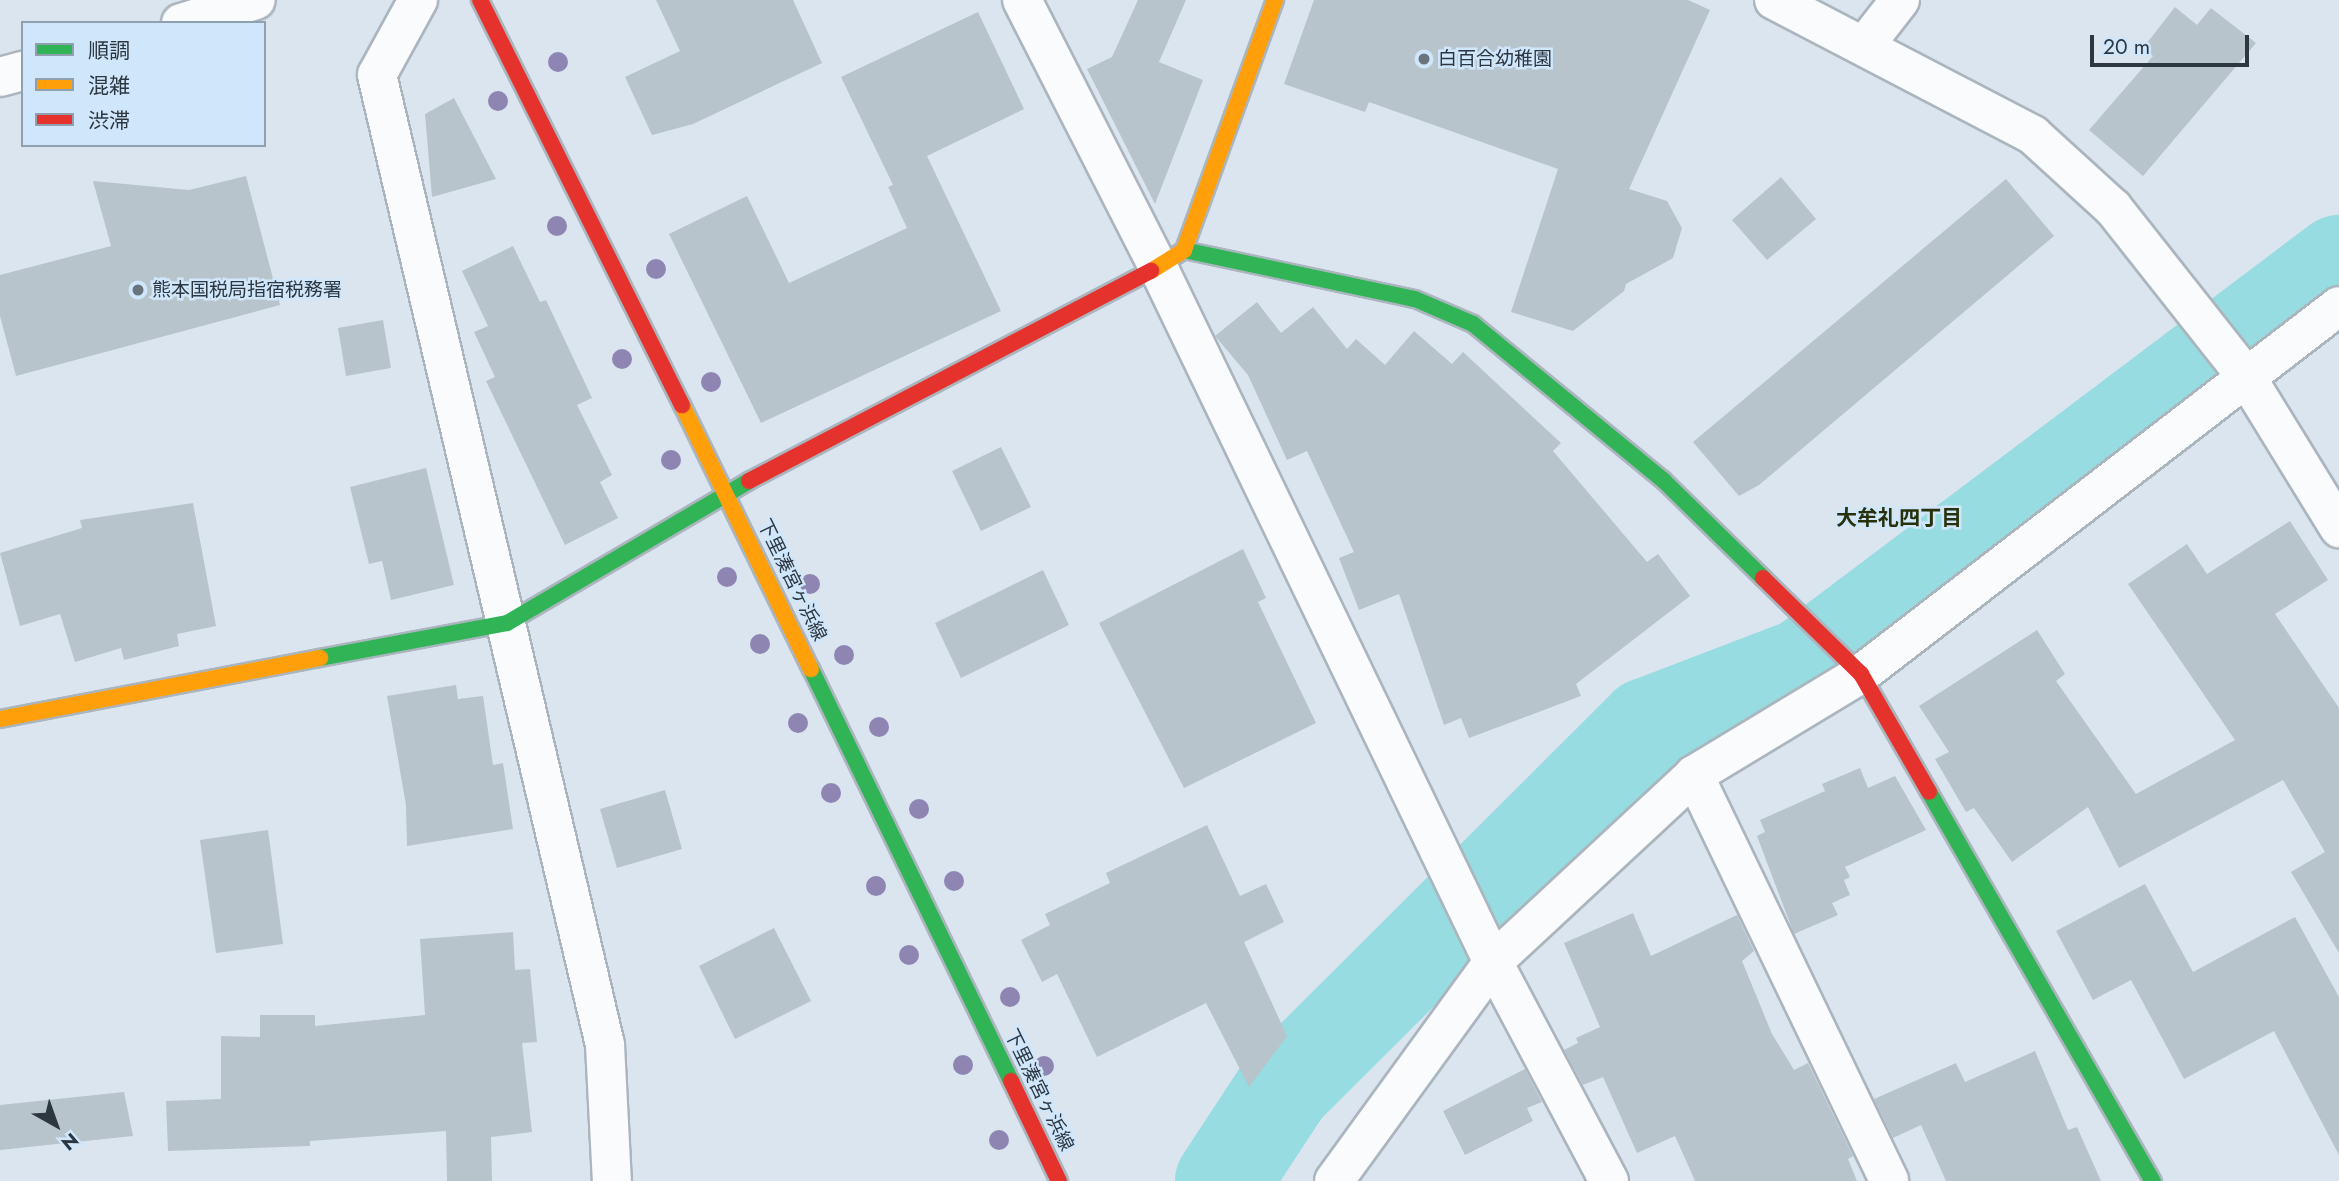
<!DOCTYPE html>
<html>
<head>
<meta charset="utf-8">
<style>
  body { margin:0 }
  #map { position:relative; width:2339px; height:1181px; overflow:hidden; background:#dae5f0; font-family:Jost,"Noto Sans JP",sans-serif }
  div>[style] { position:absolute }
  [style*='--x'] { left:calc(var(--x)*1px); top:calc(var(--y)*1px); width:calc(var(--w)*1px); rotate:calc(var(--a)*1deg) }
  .river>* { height:96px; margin:-48px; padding:0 48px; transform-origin:48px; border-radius:48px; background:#96dce0 }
  .building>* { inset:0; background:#b8c4cb }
  .roads { filter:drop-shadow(2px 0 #abb5be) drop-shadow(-2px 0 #abb5be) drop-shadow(0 2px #abb5be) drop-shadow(0 -2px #abb5be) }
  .street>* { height:38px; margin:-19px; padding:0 19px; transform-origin:19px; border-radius:19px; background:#f9fbfd }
  .fast>* { height:16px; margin:-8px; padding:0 8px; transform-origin:8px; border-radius:8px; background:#30b455 }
  .slow>* { height:16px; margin:-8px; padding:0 8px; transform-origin:8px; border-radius:8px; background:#ff9f0a }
  .jam>* { height:16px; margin:-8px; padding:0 8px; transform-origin:8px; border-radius:8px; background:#e5322d }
  .trees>* { width:20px; height:20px; margin:-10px; border-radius:50%; background:#8e85b3 }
  .dots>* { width:19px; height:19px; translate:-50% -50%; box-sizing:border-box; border:4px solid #d0e6fa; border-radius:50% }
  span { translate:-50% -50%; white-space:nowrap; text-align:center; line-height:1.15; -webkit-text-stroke:5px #d0e6fa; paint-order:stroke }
  .poi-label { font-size:19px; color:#2d3741 }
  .left { translate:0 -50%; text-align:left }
  .street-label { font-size:19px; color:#2d3741 }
  .neighbourhood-label { font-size:21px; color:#27310b; font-weight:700 }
  .legend { position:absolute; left:21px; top:21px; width:245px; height:126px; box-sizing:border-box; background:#d0e6fa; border:2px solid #8fa0b0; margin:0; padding:9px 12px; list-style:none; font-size:21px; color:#2d3741 }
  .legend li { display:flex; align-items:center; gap:14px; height:35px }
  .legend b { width:35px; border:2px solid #8fa0b0 }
  .north { position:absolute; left:21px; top:1090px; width:70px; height:70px; -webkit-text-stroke:5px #d0e6fa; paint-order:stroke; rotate:140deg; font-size:19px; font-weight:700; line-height:28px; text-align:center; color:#2d3741 }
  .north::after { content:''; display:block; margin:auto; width:24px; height:32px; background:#2d3741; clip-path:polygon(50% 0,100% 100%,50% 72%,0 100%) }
  .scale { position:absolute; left:2090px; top:35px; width:159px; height:32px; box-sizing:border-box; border:4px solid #2d3741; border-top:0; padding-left:9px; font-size:21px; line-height:24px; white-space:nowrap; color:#2d3741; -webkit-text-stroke:5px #d0e6fa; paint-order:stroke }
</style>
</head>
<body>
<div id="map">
  <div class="river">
    <i style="--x:1223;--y:1181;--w:111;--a:-56.7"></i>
    <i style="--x:1284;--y:1088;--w:513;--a:-44.92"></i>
    <i style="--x:1647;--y:726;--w:168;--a:-20.9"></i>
    <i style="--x:1804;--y:666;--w:670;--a:-36.99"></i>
  </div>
  <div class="building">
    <i style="clip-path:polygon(656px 0,793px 0,822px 63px,693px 124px,652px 135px,625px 77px,680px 51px)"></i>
    <i style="clip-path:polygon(1138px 0,1186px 0,1159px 62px,1203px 80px,1155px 204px,1087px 69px,1112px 57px)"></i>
    <i style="clip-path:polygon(1314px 0,1688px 0,1710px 10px,1629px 189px,1667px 201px,1682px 228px,1673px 258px,1626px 284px,1624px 291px,1573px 331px,1511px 312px,1558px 169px,1369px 102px,1365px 112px,1284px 84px)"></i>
    <i style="clip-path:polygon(2175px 7px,2197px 25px,2211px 8px,2256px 43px,2143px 176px,2089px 130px,2153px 56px,2143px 48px)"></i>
    <i style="clip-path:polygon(978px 12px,1024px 109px,927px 156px,1001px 311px,761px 423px,669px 234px,747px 196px,789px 283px,907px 228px,888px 187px,893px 185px,841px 77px)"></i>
    <i style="clip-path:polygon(454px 98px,496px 179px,432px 197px,425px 114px)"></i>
    <i style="clip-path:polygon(246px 176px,280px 305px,16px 376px,0 316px,0 275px,111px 246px,93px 181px,189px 190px)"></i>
    <i style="clip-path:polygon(1781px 177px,1816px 219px,1767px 260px,1732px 220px)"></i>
    <i style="clip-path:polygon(2006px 179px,2054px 236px,1759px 485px,1739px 496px,1693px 442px)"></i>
    <i style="clip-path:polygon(513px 246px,540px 302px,546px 300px,592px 398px,577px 405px,612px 475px,600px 482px,618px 518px,565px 545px,486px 381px,495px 377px,474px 332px,488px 326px,462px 271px)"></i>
    <i style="clip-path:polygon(1257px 302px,1281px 333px,1313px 307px,1347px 349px,1356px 339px,1385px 365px,1414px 331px,1452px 364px,1463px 352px,1561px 443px,1553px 451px,1647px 562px,1658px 554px,1690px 596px,1576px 684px,1581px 696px,1469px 738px,1461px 718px,1444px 725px,1399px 594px,1359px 610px,1339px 558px,1354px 552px,1307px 451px,1287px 460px,1248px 375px,1215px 336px)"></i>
    <i style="clip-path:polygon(383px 320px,391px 368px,346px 376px,338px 328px)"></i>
    <i style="clip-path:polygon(1001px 447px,1031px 507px,981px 531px,952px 471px)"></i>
    <i style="clip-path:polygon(426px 468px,454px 585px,391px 600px,382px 561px,369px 564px,350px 487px)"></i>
    <i style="clip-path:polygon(193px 503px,216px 626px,177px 634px,179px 646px,124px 660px,121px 648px,75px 662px,60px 614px,20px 626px,0 553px,82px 528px,80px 520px)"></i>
    <i style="clip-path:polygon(2290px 521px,2328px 580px,2275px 614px,2339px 708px,2339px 953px,2291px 872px,2325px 852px,2283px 780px,2119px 868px,2088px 807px,2012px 862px,1974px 808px,1966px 812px,1935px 759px,1949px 752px,1919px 706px,2037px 630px,2065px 674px,2056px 681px,2136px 794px,2235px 740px,2128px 584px,2187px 544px,2207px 574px)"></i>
    <i style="clip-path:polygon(1243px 549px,1266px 598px,1258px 602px,1316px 723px,1184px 788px,1099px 623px)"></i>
    <i style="clip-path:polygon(1043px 570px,1069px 625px,961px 678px,935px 623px)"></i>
    <i style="clip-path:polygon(456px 685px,458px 699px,483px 696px,493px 765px,503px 763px,513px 829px,407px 846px,406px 805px,387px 696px)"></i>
    <i style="clip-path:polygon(1860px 768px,1868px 788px,1895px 776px,1926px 830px,1845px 867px,1850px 877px,1844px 880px,1850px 895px,1832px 903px,1838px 915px,1794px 934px,1757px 836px,1765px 832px,1760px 820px,1825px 791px,1822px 784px)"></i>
    <i style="clip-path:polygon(665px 790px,682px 849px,617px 868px,600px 809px)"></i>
    <i style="clip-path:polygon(1207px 825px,1240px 896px,1266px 884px,1284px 922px,1244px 942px,1287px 1036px,1249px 1087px,1206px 1003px,1097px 1057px,1057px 974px,1042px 982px,1021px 940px,1050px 925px,1045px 914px,1110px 883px,1106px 873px)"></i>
    <i style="clip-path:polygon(268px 830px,283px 944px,216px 953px,200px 840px)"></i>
    <i style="clip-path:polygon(2145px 884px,2193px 972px,2295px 917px,2339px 997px,2339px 1155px,2274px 1031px,2184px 1079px,2131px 980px,2093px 1000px,2056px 931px)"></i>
    <i style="clip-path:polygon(1633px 913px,1651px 956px,1737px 915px,1754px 951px,1742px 961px,1772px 1034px,1794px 1070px,1808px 1063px,1853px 1156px,1848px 1159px,1857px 1181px,1695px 1181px,1675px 1136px,1637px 1153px,1603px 1077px,1583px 1085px,1564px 1050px,1578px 1043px,1576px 1038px,1600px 1027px,1564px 943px)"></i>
    <i style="clip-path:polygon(774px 928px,811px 1001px,735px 1039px,699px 966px)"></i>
    <i style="clip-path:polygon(513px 932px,515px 970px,530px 969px,537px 1042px,522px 1043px,532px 1132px,491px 1137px,492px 1181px,447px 1181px,446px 1131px,310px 1141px,310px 1146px,168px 1151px,166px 1101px,221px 1099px,221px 1036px,260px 1037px,260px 1015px,315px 1015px,315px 1026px,425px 1015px,420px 939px)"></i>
    <i style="clip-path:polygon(2035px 1051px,2068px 1130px,2077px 1127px,2101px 1181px,1946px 1181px,1921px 1125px,1893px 1138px,1874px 1099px,1956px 1063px,1965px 1082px)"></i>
    <i style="clip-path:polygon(1525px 1069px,1542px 1102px,1527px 1108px,1533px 1121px,1465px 1155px,1443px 1111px)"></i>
    <i style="clip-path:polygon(124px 1092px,133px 1136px,0 1150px,0 1105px)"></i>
  </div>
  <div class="roads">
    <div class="street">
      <i style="--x:418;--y:0;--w:85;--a:118.7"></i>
      <i style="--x:377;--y:75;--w:996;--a:76.77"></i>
      <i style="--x:605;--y:1045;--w:136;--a:87.1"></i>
      <i style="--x:1022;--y:0;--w:300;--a:63"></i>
      <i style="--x:1158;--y:267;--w:772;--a:64.27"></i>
      <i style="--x:1493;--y:962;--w:248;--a:62.1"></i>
      <i style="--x:1774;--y:0;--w:292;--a:27.5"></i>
      <i style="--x:2033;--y:135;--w:108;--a:42.4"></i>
      <i style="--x:2113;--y:208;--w:213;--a:51.7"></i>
      <i style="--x:2245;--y:375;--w:180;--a:58.4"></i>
      <i style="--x:181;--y:23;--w:78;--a:-17"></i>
      <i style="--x:1865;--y:45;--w:57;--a:-52.1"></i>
      <i style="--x:0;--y:77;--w:24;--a:-15"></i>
      <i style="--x:1694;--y:775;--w:450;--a:64.3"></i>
      <i style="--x:1334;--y:1181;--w:271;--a:-54"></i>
      <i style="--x:1493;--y:962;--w:275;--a:-42.9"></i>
      <i style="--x:1694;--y:775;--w:195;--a:-31.2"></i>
      <i style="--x:1861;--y:674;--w:603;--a:-37.59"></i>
    </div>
    <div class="fast">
      <i style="--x:1184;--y:250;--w:236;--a:12"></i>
      <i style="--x:1415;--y:299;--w:63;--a:23.3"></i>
      <i style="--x:1473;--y:324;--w:246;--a:39.4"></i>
      <i style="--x:1663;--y:480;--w:140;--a:44.4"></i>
      <i style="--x:320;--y:658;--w:190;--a:-10.6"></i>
      <i style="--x:507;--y:623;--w:281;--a:-30.4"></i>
      <i style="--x:811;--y:669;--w:458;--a:64.1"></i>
      <i style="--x:1929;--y:792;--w:449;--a:60.1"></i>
    </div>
    <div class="slow">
      <i style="--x:1151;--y:271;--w:39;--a:-32"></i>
      <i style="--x:1184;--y:250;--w:266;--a:-70"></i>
      <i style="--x:682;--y:405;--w:294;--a:64"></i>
      <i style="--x:0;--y:719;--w:326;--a:-10.8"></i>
    </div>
    <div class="jam">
      <i style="--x:480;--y:0;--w:453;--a:63.5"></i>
      <i style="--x:749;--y:481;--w:454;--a:-27.6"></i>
      <i style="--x:1763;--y:578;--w:137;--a:44.4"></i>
      <i style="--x:1861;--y:674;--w:136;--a:60"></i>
      <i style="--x:1011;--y:1081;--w:111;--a:64.4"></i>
    </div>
  </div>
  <div class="trees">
    <i style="left:558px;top:62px"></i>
    <i style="left:498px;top:101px"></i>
    <i style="left:557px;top:226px"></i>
    <i style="left:656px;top:269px"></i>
    <i style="left:622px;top:359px"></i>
    <i style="left:711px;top:382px"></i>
    <i style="left:671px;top:460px"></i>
    <i style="left:727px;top:577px"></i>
    <i style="left:810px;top:584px"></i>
    <i style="left:760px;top:644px"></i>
    <i style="left:844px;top:655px"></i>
    <i style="left:798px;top:723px"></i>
    <i style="left:879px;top:727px"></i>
    <i style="left:831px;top:793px"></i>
    <i style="left:919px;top:809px"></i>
    <i style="left:954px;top:881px"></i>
    <i style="left:876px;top:886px"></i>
    <i style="left:909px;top:955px"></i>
    <i style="left:1010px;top:997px"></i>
    <i style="left:963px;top:1065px"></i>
    <i style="left:1044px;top:1066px"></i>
    <i style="left:999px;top:1140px"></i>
  </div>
  <div class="dots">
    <i style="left:1424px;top:59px;background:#6a747e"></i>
    <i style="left:138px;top:290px;background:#6a747e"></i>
  </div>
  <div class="poi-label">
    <span class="left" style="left:1438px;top:59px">白百合幼稚園</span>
    <span class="left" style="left:152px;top:290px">熊本国税局指宿税務署</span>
  </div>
  <div class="street-label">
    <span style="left:792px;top:580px;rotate:64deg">下里湊宮ヶ浜線</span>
    <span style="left:1039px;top:1090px;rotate:64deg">下里湊宮ヶ浜線</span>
  </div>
  <div class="neighbourhood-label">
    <span style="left:1899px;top:518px">大牟礼四丁目</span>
  </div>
  <ul class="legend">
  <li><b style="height:9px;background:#30b455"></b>順調</li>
  <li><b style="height:9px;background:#ff9f0a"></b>混雑</li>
  <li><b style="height:9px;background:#e5322d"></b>渋滞</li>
  </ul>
  <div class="north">N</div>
  <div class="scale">20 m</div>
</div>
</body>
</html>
